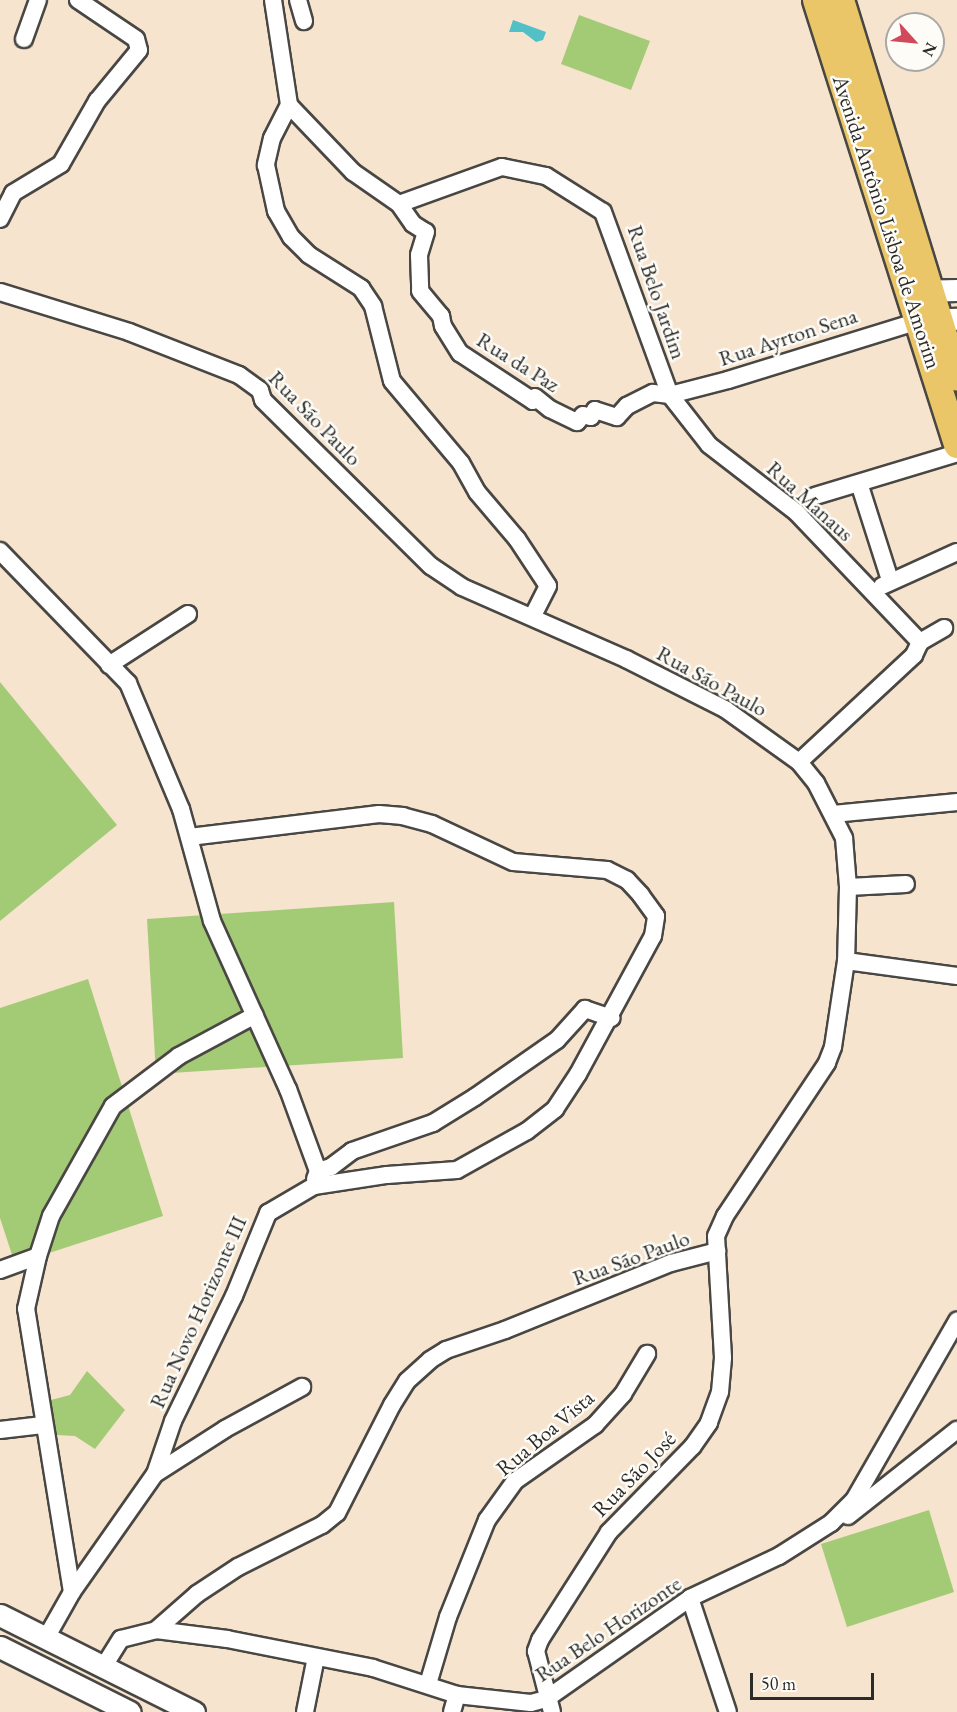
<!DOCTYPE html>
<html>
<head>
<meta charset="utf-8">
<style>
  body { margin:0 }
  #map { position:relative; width:957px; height:1712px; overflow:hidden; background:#f6e4ce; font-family:"EB Garamond",serif }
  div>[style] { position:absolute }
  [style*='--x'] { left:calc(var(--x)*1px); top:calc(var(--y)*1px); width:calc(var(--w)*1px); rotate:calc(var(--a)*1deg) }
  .green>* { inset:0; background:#a3cb76 }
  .water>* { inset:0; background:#52c0c7 }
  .roads { filter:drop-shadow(2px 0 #494743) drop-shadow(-2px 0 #494743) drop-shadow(0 2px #494743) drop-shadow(0 -2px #494743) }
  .minor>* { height:16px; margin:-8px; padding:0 8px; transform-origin:8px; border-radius:8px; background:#fff }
  .tertiary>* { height:21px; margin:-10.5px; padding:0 10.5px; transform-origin:10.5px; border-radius:10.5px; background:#fff }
  .primary>* { height:26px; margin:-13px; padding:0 13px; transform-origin:13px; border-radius:13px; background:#ebc669 }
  span { translate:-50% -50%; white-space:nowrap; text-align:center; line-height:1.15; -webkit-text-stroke:5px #fdfcf7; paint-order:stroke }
  .street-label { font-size:22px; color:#2b2b2b }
  .north { position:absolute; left:885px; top:12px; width:60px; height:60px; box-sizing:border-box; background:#fdfcf7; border:2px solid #a9a8a5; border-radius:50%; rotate:117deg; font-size:16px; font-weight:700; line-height:24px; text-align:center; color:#2b2b2b }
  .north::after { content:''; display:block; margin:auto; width:21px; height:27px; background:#d1495b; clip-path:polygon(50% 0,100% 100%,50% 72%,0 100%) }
  .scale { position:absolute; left:750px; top:1673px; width:124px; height:27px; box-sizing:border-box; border:3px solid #2b2b2b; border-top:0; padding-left:8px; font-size:18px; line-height:21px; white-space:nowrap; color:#2b2b2b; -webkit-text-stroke:4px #fdfcf7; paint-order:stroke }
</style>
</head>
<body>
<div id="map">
  <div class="green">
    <i style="clip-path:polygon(579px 15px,650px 41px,631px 90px,561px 64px)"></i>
    <i style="clip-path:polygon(0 682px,117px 825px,0 921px)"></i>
    <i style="clip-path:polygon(394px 902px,403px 1058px,156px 1074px,147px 919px)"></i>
    <i style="clip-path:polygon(88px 979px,163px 1216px,15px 1264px,0 1218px,0 1008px)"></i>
    <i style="clip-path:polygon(87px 1371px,125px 1410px,95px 1449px,75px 1436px,56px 1435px,51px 1400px,70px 1395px)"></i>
    <i style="clip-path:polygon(929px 1510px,954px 1592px,847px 1627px,821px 1544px)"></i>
  </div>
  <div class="water">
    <i style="clip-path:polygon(513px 20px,546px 32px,543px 40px,536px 42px,523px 32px,509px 32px)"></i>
  </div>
  <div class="roads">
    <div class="minor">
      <i style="--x:273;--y:0;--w:106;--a:81.3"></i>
      <i style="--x:289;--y:105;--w:93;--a:46.3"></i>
      <i style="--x:353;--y:172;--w:56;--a:34.8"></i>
      <i style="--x:399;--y:204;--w:109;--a:-19.8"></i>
      <i style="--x:502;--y:167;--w:45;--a:11.6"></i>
      <i style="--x:546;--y:176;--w:67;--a:32.3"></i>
      <i style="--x:603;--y:212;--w:195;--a:69.9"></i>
      <i style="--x:670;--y:395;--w:63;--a:52"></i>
      <i style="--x:709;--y:445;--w:110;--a:37.6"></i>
      <i style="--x:796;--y:512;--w:180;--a:46.4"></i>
      <i style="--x:298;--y:0;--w:22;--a:74"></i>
      <i style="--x:24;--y:39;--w:41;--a:-70.3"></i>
      <i style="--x:289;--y:105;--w:37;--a:117"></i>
      <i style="--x:272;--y:138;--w:28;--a:103"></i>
      <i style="--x:266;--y:165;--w:47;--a:77.7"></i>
      <i style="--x:276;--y:211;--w:30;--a:60"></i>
      <i style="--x:291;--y:237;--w:25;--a:45"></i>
      <i style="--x:309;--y:255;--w:62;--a:32.4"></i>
      <i style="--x:361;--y:288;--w:22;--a:56"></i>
      <i style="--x:373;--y:306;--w:77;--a:75.8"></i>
      <i style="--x:392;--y:381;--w:107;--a:49.9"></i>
      <i style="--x:461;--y:463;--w:33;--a:61"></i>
      <i style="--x:477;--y:492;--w:62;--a:49.6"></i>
      <i style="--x:517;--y:539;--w:56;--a:56.6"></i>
      <i style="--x:548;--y:586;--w:34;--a:117"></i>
      <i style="--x:399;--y:204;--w:24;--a:55"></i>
      <i style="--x:413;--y:224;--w:15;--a:32"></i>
      <i style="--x:426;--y:232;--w:24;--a:107"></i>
      <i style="--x:419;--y:255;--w:36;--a:88"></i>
      <i style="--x:420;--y:291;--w:33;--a:50"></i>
      <i style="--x:441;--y:316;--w:10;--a:79"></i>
      <i style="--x:443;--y:326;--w:32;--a:58"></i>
      <i style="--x:460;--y:353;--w:87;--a:33.3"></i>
      <i style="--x:533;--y:401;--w:4;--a:-63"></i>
      <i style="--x:535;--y:397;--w:19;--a:39"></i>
      <i style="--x:550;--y:409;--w:30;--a:26"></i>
      <i style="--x:577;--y:422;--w:9;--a:-49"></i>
      <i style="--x:583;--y:415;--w:8;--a:14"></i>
      <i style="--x:591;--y:417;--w:8;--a:-60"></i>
      <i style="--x:595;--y:410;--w:23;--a:18"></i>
      <i style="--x:617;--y:417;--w:15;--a:-48"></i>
      <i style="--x:627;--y:406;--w:29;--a:-27"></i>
      <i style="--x:653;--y:393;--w:17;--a:7"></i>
      <i style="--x:670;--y:395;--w:60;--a:-14.5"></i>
      <i style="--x:728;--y:380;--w:200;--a:-17.2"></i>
      <i style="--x:0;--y:219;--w:29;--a:-63"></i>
      <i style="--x:13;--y:193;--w:56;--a:-31.1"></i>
      <i style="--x:61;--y:164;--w:73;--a:-60.3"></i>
      <i style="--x:97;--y:101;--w:66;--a:-50.5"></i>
      <i style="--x:139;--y:50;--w:11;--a:-105"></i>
      <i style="--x:136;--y:39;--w:70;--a:-146.1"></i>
      <i style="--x:0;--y:292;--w:135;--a:17.2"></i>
      <i style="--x:129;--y:332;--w:118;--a:21.4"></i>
      <i style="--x:239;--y:375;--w:26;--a:36"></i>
      <i style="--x:260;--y:390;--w:10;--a:73"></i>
      <i style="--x:263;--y:400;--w:236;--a:44.7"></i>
      <i style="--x:431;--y:566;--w:37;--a:34"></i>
      <i style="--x:462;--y:587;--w:179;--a:23.7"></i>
      <i style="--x:626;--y:659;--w:111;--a:26.8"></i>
      <i style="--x:725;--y:709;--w:91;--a:35.6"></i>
      <i style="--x:799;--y:762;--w:27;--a:51"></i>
      <i style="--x:816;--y:783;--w:62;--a:63"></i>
      <i style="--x:844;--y:838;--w:49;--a:85.3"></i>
      <i style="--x:848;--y:887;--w:74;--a:91.5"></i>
      <i style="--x:846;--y:961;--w:87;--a:98.6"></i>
      <i style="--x:833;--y:1047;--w:17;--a:111"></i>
      <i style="--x:827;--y:1063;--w:184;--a:123.7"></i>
      <i style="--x:725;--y:1216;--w:22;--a:114"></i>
      <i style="--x:716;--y:1236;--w:122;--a:86.7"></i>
      <i style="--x:723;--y:1358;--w:34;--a:95"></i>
      <i style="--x:720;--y:1392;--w:33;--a:110"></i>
      <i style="--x:709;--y:1423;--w:29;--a:125"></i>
      <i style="--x:692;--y:1447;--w:119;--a:134.3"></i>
      <i style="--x:609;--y:1532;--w:128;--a:122.6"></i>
      <i style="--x:540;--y:1640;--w:12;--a:110"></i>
      <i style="--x:536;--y:1651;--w:63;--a:75.3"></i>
      <i style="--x:859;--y:483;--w:102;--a:72.3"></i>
      <i style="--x:815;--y:496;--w:148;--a:-16.8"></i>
      <i style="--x:0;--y:551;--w:184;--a:45.9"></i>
      <i style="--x:128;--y:683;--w:137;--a:67.2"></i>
      <i style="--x:181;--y:809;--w:116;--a:74.5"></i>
      <i style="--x:212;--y:921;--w:184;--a:65.7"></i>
      <i style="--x:288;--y:1089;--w:87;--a:69.9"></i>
      <i style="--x:882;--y:586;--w:82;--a:-24.4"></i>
      <i style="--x:109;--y:665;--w:94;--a:-32.8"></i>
      <i style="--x:799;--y:762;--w:157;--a:-42.9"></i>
      <i style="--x:914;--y:655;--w:14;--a:-65"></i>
      <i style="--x:920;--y:642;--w:28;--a:-30"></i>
      <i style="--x:833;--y:814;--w:125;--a:-5.5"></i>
      <i style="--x:848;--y:887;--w:58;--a:-3"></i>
      <i style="--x:846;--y:961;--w:112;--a:7.7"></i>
      <i style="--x:315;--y:1179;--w:9;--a:-69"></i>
      <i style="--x:318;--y:1171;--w:14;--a:-17"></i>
      <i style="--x:331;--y:1167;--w:26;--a:-37"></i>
      <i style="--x:352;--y:1151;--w:86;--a:-19.1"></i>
      <i style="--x:433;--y:1123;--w:49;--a:-31.8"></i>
      <i style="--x:475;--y:1097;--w:100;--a:-34.8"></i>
      <i style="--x:557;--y:1040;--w:42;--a:-47.9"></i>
      <i style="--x:585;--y:1009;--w:28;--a:19"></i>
      <i style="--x:0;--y:1270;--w:40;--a:-20.2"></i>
      <i style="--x:0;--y:1430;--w:43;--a:-6.6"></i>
      <i style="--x:155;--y:1474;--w:83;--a:-32.7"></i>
      <i style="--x:225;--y:1429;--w:88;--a:-28.6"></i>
      <i style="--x:848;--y:1516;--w:139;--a:-38.3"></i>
      <i style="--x:72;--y:1592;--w:287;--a:-99.2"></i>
      <i style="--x:26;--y:1309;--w:54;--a:-77.2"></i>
      <i style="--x:38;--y:1256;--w:42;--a:-72"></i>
      <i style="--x:51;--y:1216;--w:126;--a:-60.6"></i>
      <i style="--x:113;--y:1106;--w:83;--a:-37.1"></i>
      <i style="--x:179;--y:1056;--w:86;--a:-28.3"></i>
      <i style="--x:690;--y:1598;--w:120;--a:71.6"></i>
      <i style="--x:156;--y:1630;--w:55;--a:-41.3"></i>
      <i style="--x:197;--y:1594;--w:49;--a:-33.4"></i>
      <i style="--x:238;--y:1567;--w:94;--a:-26.6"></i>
      <i style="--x:322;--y:1525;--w:19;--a:-39"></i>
      <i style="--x:337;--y:1513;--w:121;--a:-63"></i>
      <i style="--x:392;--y:1405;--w:28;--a:-58"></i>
      <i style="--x:407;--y:1381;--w:31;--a:-42"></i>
      <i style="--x:430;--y:1360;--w:19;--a:-32"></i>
      <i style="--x:446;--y:1350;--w:62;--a:-18.7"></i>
      <i style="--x:505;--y:1330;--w:179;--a:-22"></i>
      <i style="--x:671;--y:1263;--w:48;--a:-14.6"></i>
      <i style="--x:46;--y:1638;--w:53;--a:-60.5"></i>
      <i style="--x:72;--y:1592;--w:144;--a:-54.9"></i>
      <i style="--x:155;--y:1474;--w:56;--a:-71.2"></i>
      <i style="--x:173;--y:1421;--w:139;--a:-64"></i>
      <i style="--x:234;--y:1296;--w:90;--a:-67.7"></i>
      <i style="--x:268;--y:1213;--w:53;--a:-30.4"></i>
      <i style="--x:314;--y:1186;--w:74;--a:-8.6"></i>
      <i style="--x:387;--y:1175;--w:70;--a:-4.1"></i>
      <i style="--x:457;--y:1170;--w:80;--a:-29.1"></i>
      <i style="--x:527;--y:1131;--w:36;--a:-38"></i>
      <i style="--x:555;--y:1109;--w:42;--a:-56.7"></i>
      <i style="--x:578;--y:1074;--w:157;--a:-61.5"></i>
      <i style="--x:653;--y:936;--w:20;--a:-81"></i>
      <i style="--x:656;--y:916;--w:26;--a:-126"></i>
      <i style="--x:641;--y:895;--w:21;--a:-133"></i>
      <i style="--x:627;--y:880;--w:22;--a:-153"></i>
      <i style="--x:607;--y:870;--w:94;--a:-175.1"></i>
      <i style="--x:513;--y:862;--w:89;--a:-154.9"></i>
      <i style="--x:432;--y:824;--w:30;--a:-165"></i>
      <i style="--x:403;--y:816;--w:24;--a:-175"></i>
      <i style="--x:379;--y:814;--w:191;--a:173.1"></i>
      <i style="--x:104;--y:1666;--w:32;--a:-58"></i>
      <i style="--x:121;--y:1639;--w:36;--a:-14"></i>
      <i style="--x:156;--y:1630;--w:72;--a:7.2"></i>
      <i style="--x:227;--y:1639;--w:149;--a:11.2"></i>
      <i style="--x:373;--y:1668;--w:88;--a:17.8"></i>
      <i style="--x:457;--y:1695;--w:74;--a:6.2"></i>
      <i style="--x:531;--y:1703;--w:16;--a:-15"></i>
      <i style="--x:546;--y:1699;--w:176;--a:-35"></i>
      <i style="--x:690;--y:1598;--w:98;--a:-25.3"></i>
      <i style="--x:779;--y:1556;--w:62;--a:-32.4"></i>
      <i style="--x:831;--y:1523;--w:33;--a:-45"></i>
      <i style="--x:854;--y:1500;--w:207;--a:-60.1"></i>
      <i style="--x:428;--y:1684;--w:70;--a:-73.4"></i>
      <i style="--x:448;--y:1617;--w:105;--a:-68.1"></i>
      <i style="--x:487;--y:1520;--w:48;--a:-54.3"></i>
      <i style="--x:515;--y:1481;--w:98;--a:-35"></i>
      <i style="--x:595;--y:1425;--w:42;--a:-47.9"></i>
      <i style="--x:623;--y:1394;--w:47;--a:-59"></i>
      <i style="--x:305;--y:1712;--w:56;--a:-78.7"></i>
      <i style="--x:452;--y:1712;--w:18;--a:-74"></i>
    </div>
    <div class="tertiary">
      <i style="--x:917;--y:291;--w:40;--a:-1.4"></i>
      <i style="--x:923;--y:320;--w:34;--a:-2"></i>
      <i style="--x:0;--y:1615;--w:217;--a:26.6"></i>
      <i style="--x:0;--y:1647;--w:145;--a:26.6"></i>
    </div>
    <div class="primary">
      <i style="--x:816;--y:0;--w:467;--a:72.4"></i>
      <i style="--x:841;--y:0;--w:395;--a:72.9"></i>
    </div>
  </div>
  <div class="street-label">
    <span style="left:887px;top:222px;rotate:72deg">Avenida Antônio Lisboa de Amorim</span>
    <span style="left:657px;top:292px;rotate:71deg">Rua Belo Jardim</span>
    <span style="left:788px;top:337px;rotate:-18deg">Rua Ayrton Sena</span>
    <span style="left:518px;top:362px;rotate:32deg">Rua da Paz</span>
    <span style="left:315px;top:418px;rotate:46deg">Rua São Paulo</span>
    <span style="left:810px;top:501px;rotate:42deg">Rua Manaus</span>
    <span style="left:712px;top:681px;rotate:29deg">Rua São Paulo</span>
    <span style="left:631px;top:1258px;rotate:-20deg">Rua São Paulo</span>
    <span style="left:198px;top:1312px;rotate:-66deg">Rua Novo Horizonte III</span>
    <span style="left:545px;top:1433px;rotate:-40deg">Rua Boa Vista</span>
    <span style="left:634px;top:1474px;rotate:-46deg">Rua São José</span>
    <span style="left:608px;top:1629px;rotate:-34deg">Rua Belo Horizonte</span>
  </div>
  <div class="north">N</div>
  <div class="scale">50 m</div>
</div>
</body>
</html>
